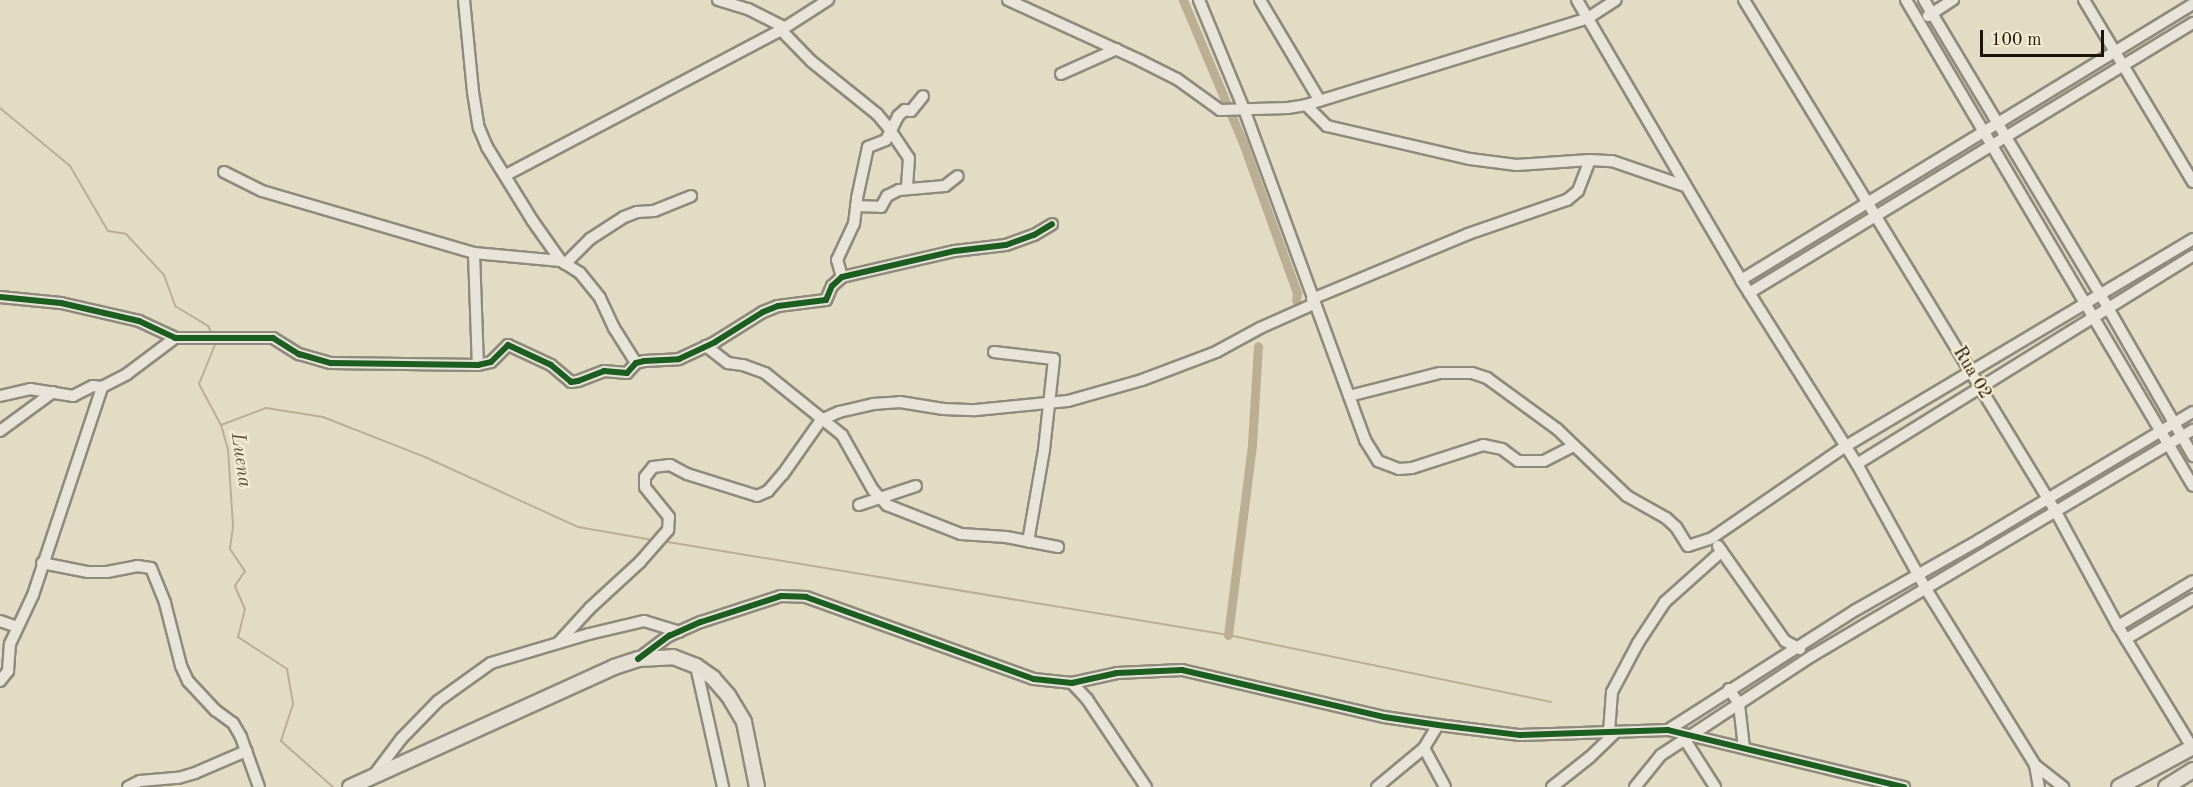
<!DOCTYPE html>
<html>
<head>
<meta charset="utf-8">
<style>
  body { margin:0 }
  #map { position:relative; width:2193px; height:787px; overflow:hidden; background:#e3dcc5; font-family:"Old Standard TT",serif }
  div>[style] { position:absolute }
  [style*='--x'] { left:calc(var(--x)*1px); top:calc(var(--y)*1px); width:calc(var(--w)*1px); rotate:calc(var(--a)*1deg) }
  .stream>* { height:2px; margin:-1px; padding:0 1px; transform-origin:1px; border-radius:1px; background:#baaf93 }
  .canal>* { height:9px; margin:-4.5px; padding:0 4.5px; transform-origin:4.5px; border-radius:4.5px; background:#baaf93 }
  .roads { filter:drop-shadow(2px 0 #8f8a7c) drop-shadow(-2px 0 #8f8a7c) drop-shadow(0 2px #8f8a7c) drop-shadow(0 -2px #8f8a7c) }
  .minor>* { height:10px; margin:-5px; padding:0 5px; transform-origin:5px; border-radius:5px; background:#e8e4d9 }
  .major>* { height:14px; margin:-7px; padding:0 7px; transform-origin:7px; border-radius:7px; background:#e5e0d3 }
  .cycleway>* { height:6px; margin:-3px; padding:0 3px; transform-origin:3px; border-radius:3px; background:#1b5e20 }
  span { translate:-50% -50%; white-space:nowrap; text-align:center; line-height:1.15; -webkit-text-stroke:4.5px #f5ecd1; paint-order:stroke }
  .street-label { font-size:18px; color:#1d140d }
  .water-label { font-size:20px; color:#5c5140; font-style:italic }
  .scale { position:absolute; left:1980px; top:30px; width:124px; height:27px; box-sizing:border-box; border:3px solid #1d140d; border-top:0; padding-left:8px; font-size:18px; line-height:21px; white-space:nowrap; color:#1d140d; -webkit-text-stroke:4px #f5ecd1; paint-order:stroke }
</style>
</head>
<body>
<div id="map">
  <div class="stream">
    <i style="--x:0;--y:108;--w:91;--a:39.6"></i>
    <i style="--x:70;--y:166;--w:75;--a:59.7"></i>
    <i style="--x:108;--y:231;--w:18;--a:9"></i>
    <i style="--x:126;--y:234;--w:56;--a:47.2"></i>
    <i style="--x:164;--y:275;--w:33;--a:70"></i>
    <i style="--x:175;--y:306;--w:39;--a:31"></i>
    <i style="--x:208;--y:326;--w:9;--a:63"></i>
    <i style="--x:216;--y:342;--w:45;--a:112"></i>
    <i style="--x:199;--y:384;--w:47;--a:61.8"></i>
    <i style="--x:221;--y:425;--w:25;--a:74"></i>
    <i style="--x:228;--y:449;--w:78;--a:86.3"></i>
    <i style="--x:233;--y:527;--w:22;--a:98"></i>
    <i style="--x:230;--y:549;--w:27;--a:56"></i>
    <i style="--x:245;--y:571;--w:18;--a:124"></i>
    <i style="--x:235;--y:586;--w:25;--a:67"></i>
    <i style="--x:245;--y:609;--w:29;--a:104"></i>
    <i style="--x:238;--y:637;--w:59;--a:33.1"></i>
    <i style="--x:287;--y:669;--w:36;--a:80"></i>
    <i style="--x:293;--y:704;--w:39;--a:108"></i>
    <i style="--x:281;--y:741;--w:69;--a:41.5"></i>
    <i style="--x:221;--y:425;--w:48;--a:-20.7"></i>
    <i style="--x:266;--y:408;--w:58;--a:9"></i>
    <i style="--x:323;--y:417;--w:110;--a:21.4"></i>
    <i style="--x:425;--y:457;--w:168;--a:24.6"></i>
    <i style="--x:578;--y:527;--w:76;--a:9.8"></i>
    <i style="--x:662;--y:541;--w:574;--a:9.43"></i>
    <i style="--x:1228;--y:635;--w:330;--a:11.7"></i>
  </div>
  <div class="canal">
    <i style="--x:1183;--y:0;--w:155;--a:67.2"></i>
    <i style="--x:1243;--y:143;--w:159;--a:70.2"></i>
    <i style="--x:1297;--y:293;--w:7;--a:98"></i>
    <i style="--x:1228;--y:635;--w:193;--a:-82.8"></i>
    <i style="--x:1252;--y:444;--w:98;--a:-86.5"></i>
  </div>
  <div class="roads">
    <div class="minor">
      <i style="--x:464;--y:0;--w:92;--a:84.4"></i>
      <i style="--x:473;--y:92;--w:36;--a:81"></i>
      <i style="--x:479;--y:128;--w:21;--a:67"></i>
      <i style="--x:487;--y:147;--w:86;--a:58.3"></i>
      <i style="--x:532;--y:220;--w:50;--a:54.7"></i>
      <i style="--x:561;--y:261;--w:22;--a:32"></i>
      <i style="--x:580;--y:273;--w:32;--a:51"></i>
      <i style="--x:600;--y:298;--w:33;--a:65"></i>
      <i style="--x:614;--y:328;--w:41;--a:57.8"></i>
      <i style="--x:718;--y:0;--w:31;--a:17"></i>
      <i style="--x:748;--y:9;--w:40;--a:26.6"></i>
      <i style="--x:1008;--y:0;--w:146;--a:24.6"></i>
      <i style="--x:1141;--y:61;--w:40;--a:26.6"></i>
      <i style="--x:1177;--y:79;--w:53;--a:35.8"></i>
      <i style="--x:1220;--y:110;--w:68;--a:-1.7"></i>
      <i style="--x:1288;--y:108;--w:18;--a:-9"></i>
      <i style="--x:1306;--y:105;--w:295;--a:-17.1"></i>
      <i style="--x:1588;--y:18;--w:33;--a:-33"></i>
      <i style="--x:1199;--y:0;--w:118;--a:67.6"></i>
      <i style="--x:1244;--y:109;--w:352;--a:69.9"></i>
      <i style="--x:1365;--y:440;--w:25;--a:58"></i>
      <i style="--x:1378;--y:461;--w:22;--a:21"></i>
      <i style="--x:1399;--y:469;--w:13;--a:-4"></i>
      <i style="--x:1412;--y:468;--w:75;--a:-17.9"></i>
      <i style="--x:1483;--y:445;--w:19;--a:12"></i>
      <i style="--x:1502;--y:449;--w:20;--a:37"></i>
      <i style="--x:1518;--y:461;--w:26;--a:0"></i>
      <i style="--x:1544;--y:461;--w:33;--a:-27"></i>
      <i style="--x:1260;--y:0;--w:117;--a:59.3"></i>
      <i style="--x:1577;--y:0;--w:324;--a:59.6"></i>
      <i style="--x:1741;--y:280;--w:218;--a:57.8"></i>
      <i style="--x:1857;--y:464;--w:143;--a:61.1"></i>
      <i style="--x:1926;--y:589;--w:207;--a:58.2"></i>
      <i style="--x:2035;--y:765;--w:36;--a:38"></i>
      <i style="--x:1744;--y:0;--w:600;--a:58.64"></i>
      <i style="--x:2056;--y:512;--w:130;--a:61.5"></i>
      <i style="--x:2118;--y:626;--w:144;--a:58.6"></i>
      <i style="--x:1906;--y:0;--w:564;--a:59.44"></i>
      <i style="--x:1924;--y:0;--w:359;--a:59.1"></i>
      <i style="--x:2108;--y:308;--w:171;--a:60.1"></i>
      <i style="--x:2084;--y:0;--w:212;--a:59.1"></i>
      <i style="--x:1928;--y:16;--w:30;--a:-33"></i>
      <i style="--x:781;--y:30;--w:43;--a:45.9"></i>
      <i style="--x:811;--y:61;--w:85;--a:38.8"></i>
      <i style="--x:877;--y:114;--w:17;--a:50"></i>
      <i style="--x:888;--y:127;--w:37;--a:56"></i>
      <i style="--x:909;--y:158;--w:31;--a:94"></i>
      <i style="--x:1061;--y:74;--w:61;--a:-24.1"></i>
      <i style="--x:1306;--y:105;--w:30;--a:45"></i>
      <i style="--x:1327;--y:126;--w:147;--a:13"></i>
      <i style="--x:1470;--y:159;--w:47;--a:7.3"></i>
      <i style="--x:1517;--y:165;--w:73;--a:-3.9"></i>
      <i style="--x:224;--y:172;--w:42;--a:26.6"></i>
      <i style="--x:262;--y:191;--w:221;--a:16.3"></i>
      <i style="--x:474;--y:253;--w:87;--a:5.3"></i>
      <i style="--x:506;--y:175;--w:311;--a:-27.8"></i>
      <i style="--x:781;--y:30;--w:56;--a:-32.6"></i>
      <i style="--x:856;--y:206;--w:25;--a:2"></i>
      <i style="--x:881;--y:207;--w:13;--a:-61"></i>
      <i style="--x:887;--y:196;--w:13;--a:-27"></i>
      <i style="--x:899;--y:190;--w:46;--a:-5"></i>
      <i style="--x:945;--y:186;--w:16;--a:-38"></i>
      <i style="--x:474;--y:253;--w:112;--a:88"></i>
      <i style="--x:565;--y:264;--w:35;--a:-45"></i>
      <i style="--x:590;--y:239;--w:40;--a:-32.9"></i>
      <i style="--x:624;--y:217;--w:14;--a:-21"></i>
      <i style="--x:637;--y:212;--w:17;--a:-3"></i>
      <i style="--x:654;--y:211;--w:40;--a:-22"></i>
      <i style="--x:842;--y:277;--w:18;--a:-106"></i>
      <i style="--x:837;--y:260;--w:40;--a:-65"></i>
      <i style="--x:854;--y:224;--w:26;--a:-83"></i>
      <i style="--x:857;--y:198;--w:52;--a:-77.8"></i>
      <i style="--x:868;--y:147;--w:19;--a:-21"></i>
      <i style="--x:886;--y:140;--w:27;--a:-63"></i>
      <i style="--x:898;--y:116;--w:9;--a:-41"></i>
      <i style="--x:905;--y:110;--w:6;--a:9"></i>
      <i style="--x:911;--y:111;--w:19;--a:-51"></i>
      <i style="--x:1741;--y:280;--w:530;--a:-31.41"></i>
      <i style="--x:1749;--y:293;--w:520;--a:-31.3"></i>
      <i style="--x:0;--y:297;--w:61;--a:5.6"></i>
      <i style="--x:61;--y:303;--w:80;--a:13"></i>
      <i style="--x:139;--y:321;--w:40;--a:25"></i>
      <i style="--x:175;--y:338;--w:98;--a:0"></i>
      <i style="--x:273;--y:338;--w:31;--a:32"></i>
      <i style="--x:299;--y:354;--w:33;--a:16"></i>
      <i style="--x:331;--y:363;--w:147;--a:0.8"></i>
      <i style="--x:478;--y:365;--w:13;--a:-13"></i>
      <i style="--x:491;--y:362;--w:24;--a:-45"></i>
      <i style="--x:508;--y:345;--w:47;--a:24.9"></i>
      <i style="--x:551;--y:365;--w:26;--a:40"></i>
      <i style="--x:571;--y:382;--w:7;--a:-8"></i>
      <i style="--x:578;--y:381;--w:28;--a:-21"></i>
      <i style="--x:604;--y:371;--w:23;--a:5"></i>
      <i style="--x:627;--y:373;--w:13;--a:-48"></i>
      <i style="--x:636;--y:363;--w:8;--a:-14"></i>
      <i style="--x:644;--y:361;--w:35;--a:-3"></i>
      <i style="--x:679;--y:359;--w:40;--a:-25"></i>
      <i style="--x:715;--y:342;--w:57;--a:-32"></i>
      <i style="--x:763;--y:312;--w:16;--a:-22"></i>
      <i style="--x:778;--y:306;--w:48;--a:-7.1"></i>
      <i style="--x:826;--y:300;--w:15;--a:-67"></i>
      <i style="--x:832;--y:286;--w:13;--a:-42"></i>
      <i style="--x:842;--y:277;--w:116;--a:-13"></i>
      <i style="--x:955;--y:251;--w:51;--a:-6.7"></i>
      <i style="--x:1006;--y:245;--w:30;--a:-20"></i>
      <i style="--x:1034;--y:235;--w:21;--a:-31"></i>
      <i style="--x:1312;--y:299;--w:169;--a:-22.6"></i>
      <i style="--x:1468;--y:234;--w:105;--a:-19"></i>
      <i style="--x:1567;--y:200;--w:14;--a:-39"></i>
      <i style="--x:1578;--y:191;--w:33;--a:-69"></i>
      <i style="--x:1590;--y:160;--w:22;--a:3"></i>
      <i style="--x:1612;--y:161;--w:77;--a:18.9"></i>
      <i style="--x:706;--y:346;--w:28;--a:38"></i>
      <i style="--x:728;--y:363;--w:15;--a:8"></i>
      <i style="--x:743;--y:365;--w:23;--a:20"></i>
      <i style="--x:765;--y:373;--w:99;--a:38.8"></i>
      <i style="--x:842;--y:435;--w:63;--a:60.6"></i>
      <i style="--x:873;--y:490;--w:21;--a:47"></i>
      <i style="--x:887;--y:505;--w:79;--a:21.4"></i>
      <i style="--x:961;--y:534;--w:45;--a:3.8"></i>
      <i style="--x:1006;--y:537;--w:53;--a:10.9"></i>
      <i style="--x:994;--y:352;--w:60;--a:6.7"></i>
      <i style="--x:1054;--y:359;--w:92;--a:96.3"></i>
      <i style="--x:1044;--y:450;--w:93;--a:99.9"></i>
      <i style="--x:0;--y:396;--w:31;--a:-13"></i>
      <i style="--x:30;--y:389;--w:44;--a:9.2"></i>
      <i style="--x:73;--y:396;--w:22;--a:-27"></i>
      <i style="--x:93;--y:386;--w:9;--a:6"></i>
      <i style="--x:102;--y:387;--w:28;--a:-27"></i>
      <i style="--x:127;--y:374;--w:60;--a:-36.9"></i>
      <i style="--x:1349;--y:396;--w:94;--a:-14.2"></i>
      <i style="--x:1440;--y:373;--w:32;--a:0"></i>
      <i style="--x:1472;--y:373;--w:16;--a:18"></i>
      <i style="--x:1487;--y:378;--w:87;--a:36.1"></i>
      <i style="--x:1557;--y:429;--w:97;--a:43.7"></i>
      <i style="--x:1627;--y:496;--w:45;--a:29.4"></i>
      <i style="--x:1666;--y:518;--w:13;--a:42"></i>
      <i style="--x:1676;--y:527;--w:22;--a:58"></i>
      <i style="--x:1688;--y:546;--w:25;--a:-18"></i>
      <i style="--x:1712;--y:538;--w:163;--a:-34.5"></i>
      <i style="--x:1846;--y:446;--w:404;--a:-30.8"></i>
      <i style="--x:0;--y:431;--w:66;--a:-36.3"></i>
      <i style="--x:1857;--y:464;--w:395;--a:-31.8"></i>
      <i style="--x:859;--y:505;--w:60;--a:-18.4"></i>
      <i style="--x:1718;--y:546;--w:116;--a:54.8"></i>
      <i style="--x:1785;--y:641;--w:17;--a:28"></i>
      <i style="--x:42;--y:563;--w:47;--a:11.1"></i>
      <i style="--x:88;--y:572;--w:19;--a:0"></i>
      <i style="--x:107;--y:572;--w:31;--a:-11"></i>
      <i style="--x:137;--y:566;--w:14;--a:8"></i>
      <i style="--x:151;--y:568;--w:38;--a:68"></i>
      <i style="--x:165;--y:603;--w:65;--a:75.7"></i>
      <i style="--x:181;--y:666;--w:17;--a:65"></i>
      <i style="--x:188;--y:681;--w:40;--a:47"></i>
      <i style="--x:215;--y:710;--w:22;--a:36"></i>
      <i style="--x:233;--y:723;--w:16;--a:60"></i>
      <i style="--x:241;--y:737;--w:53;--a:70.2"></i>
      <i style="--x:0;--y:621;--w:18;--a:19"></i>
      <i style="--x:2118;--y:626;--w:87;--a:-31"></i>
      <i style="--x:2126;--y:639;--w:78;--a:-30.8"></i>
      <i style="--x:558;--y:643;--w:47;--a:-47.6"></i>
      <i style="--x:590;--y:608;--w:68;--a:-42.6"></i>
      <i style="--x:640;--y:562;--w:43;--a:-48.8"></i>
      <i style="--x:668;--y:530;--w:13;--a:-86"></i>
      <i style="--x:669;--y:517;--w:38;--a:-129"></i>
      <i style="--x:645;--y:487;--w:10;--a:-90"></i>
      <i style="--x:645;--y:477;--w:13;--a:-51"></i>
      <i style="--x:653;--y:467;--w:17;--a:-7"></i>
      <i style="--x:670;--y:465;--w:19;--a:28"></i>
      <i style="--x:687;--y:474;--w:73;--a:17.4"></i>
      <i style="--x:757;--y:496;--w:12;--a:-24"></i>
      <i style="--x:768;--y:491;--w:23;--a:-49"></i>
      <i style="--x:783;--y:474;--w:66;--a:-54.9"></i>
      <i style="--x:821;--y:420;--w:20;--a:-24"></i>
      <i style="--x:839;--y:412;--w:35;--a:-13"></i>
      <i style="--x:873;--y:404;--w:27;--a:-4"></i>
      <i style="--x:900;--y:402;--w:44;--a:9.2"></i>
      <i style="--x:943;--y:409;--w:33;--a:2"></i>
      <i style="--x:976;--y:410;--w:92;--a:-5.6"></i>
      <i style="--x:1068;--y:401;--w:77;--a:-15.8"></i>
      <i style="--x:1142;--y:380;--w:79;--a:-20.7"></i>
      <i style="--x:1216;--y:352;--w:50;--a:-28.6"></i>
      <i style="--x:1260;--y:328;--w:59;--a:-24"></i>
      <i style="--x:638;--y:659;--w:39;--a:-37"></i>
      <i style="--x:669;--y:636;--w:35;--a:-24"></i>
      <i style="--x:701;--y:622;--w:84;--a:-18"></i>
      <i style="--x:781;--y:596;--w:25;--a:2"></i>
      <i style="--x:806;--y:597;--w:242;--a:19.8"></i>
      <i style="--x:1034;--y:679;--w:38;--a:6"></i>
      <i style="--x:1072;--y:683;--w:46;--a:-12.5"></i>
      <i style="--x:1117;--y:673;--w:65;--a:-2.6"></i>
      <i style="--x:1182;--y:670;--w:207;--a:13.1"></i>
      <i style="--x:1384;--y:717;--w:55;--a:8.4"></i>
      <i style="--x:1438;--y:725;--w:83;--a:7"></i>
      <i style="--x:1520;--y:735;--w:148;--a:-1.9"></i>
      <i style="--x:1668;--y:730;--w:243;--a:13.6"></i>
      <i style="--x:696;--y:666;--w:124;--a:77.4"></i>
      <i style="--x:0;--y:681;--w:13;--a:-51"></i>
      <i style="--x:8;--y:671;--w:27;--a:-86"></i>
      <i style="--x:10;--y:644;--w:54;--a:-64.9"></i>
      <i style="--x:33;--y:595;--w:219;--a:-71.6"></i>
      <i style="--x:1072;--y:683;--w:22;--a:47"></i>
      <i style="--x:1087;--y:699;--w:106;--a:56.2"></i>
      <i style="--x:1729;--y:689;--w:18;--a:56"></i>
      <i style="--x:1739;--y:704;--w:44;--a:83.5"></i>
      <i style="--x:1668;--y:730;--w:223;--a:-32.6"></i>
      <i style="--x:1856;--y:610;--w:142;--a:-29.6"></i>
      <i style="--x:1979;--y:540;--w:249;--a:-30.9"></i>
      <i style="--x:1609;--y:732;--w:40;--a:-85.7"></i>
      <i style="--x:1612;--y:692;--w:55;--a:-62"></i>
      <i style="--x:1638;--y:643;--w:49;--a:-56.6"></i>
      <i style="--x:1665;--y:602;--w:76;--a:-41.8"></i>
      <i style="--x:1685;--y:740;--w:56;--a:57.4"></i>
      <i style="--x:1424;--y:748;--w:44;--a:61.7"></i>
      <i style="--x:2035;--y:765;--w:22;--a:80"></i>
      <i style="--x:374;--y:775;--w:45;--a:-53.1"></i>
      <i style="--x:401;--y:739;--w:53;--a:-45.8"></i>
      <i style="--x:438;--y:701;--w:65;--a:-35.6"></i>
      <i style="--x:491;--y:663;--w:102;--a:-16.5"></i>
      <i style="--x:589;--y:634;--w:57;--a:-13.3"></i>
      <i style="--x:644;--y:621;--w:37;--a:17"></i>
      <i style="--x:128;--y:787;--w:13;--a:-27"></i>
      <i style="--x:140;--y:781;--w:38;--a:-5"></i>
      <i style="--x:178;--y:778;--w:18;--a:-16"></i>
      <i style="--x:195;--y:773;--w:56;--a:-23.3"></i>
      <i style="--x:1377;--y:787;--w:61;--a:-39.7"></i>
      <i style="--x:1424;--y:748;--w:27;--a:-59"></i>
      <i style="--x:1552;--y:787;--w:48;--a:-38.3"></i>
      <i style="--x:1590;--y:757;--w:36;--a:-44"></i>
      <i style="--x:1635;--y:787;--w:41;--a:-50.9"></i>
      <i style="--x:1661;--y:755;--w:181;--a:-33.3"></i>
      <i style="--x:1812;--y:656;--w:443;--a:-30.7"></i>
    </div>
    <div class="major">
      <i style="--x:350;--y:787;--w:290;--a:-24.4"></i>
      <i style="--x:614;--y:667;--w:25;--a:-18"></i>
      <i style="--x:638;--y:659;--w:35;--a:-3"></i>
      <i style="--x:673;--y:657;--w:25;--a:21"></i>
      <i style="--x:696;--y:666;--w:21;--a:35"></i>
      <i style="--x:713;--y:678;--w:23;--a:49"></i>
      <i style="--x:728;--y:695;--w:31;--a:59"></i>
      <i style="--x:744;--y:722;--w:66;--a:78.7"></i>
      <i style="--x:2119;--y:787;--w:84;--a:-28.4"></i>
      <i style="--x:2166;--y:787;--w:32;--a:-32"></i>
    </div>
  </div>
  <div class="cycleway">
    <i style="--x:0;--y:297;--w:61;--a:5.6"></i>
    <i style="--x:61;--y:303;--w:80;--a:13"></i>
    <i style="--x:139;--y:321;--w:40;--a:25"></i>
    <i style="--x:175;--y:338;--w:98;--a:0"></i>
    <i style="--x:273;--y:338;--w:31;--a:32"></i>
    <i style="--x:299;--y:354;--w:33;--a:16"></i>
    <i style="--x:331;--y:363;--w:147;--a:0.8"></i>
    <i style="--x:478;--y:365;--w:13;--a:-13"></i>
    <i style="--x:491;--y:362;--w:24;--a:-45"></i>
    <i style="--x:508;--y:345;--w:47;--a:24.9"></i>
    <i style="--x:551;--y:365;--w:26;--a:40"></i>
    <i style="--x:571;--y:382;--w:7;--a:-8"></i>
    <i style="--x:578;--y:381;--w:28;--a:-21"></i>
    <i style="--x:604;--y:371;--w:23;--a:5"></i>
    <i style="--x:627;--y:373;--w:13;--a:-48"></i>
    <i style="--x:636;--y:363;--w:8;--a:-14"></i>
    <i style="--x:644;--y:361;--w:35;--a:-3"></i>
    <i style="--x:679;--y:359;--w:40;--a:-25"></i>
    <i style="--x:715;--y:342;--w:57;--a:-32"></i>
    <i style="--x:763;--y:312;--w:16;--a:-22"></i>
    <i style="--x:778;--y:306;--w:48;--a:-7.1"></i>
    <i style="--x:826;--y:300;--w:15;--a:-67"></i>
    <i style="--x:832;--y:286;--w:13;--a:-42"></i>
    <i style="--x:842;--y:277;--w:116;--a:-13"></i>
    <i style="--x:955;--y:251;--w:51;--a:-6.7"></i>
    <i style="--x:1006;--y:245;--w:30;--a:-20"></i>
    <i style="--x:1034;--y:235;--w:21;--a:-31"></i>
    <i style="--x:638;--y:659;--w:39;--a:-37"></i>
    <i style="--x:669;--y:636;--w:35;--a:-24"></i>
    <i style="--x:701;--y:622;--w:84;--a:-18"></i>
    <i style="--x:781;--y:596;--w:25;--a:2"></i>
    <i style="--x:806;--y:597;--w:242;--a:19.8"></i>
    <i style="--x:1034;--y:679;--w:38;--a:6"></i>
    <i style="--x:1072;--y:683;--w:46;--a:-12.5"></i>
    <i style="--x:1117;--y:673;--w:65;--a:-2.6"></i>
    <i style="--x:1182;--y:670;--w:207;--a:13.1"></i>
    <i style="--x:1384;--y:717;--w:55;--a:8.4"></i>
    <i style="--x:1438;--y:725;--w:83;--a:7"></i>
    <i style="--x:1520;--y:735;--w:148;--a:-1.9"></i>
    <i style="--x:1668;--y:730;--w:243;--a:13.6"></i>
  </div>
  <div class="street-label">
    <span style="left:1972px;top:373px;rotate:59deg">Rua 02</span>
  </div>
  <div class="water-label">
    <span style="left:240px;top:460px;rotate:82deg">Luena</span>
  </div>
  <div class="scale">100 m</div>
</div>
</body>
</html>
